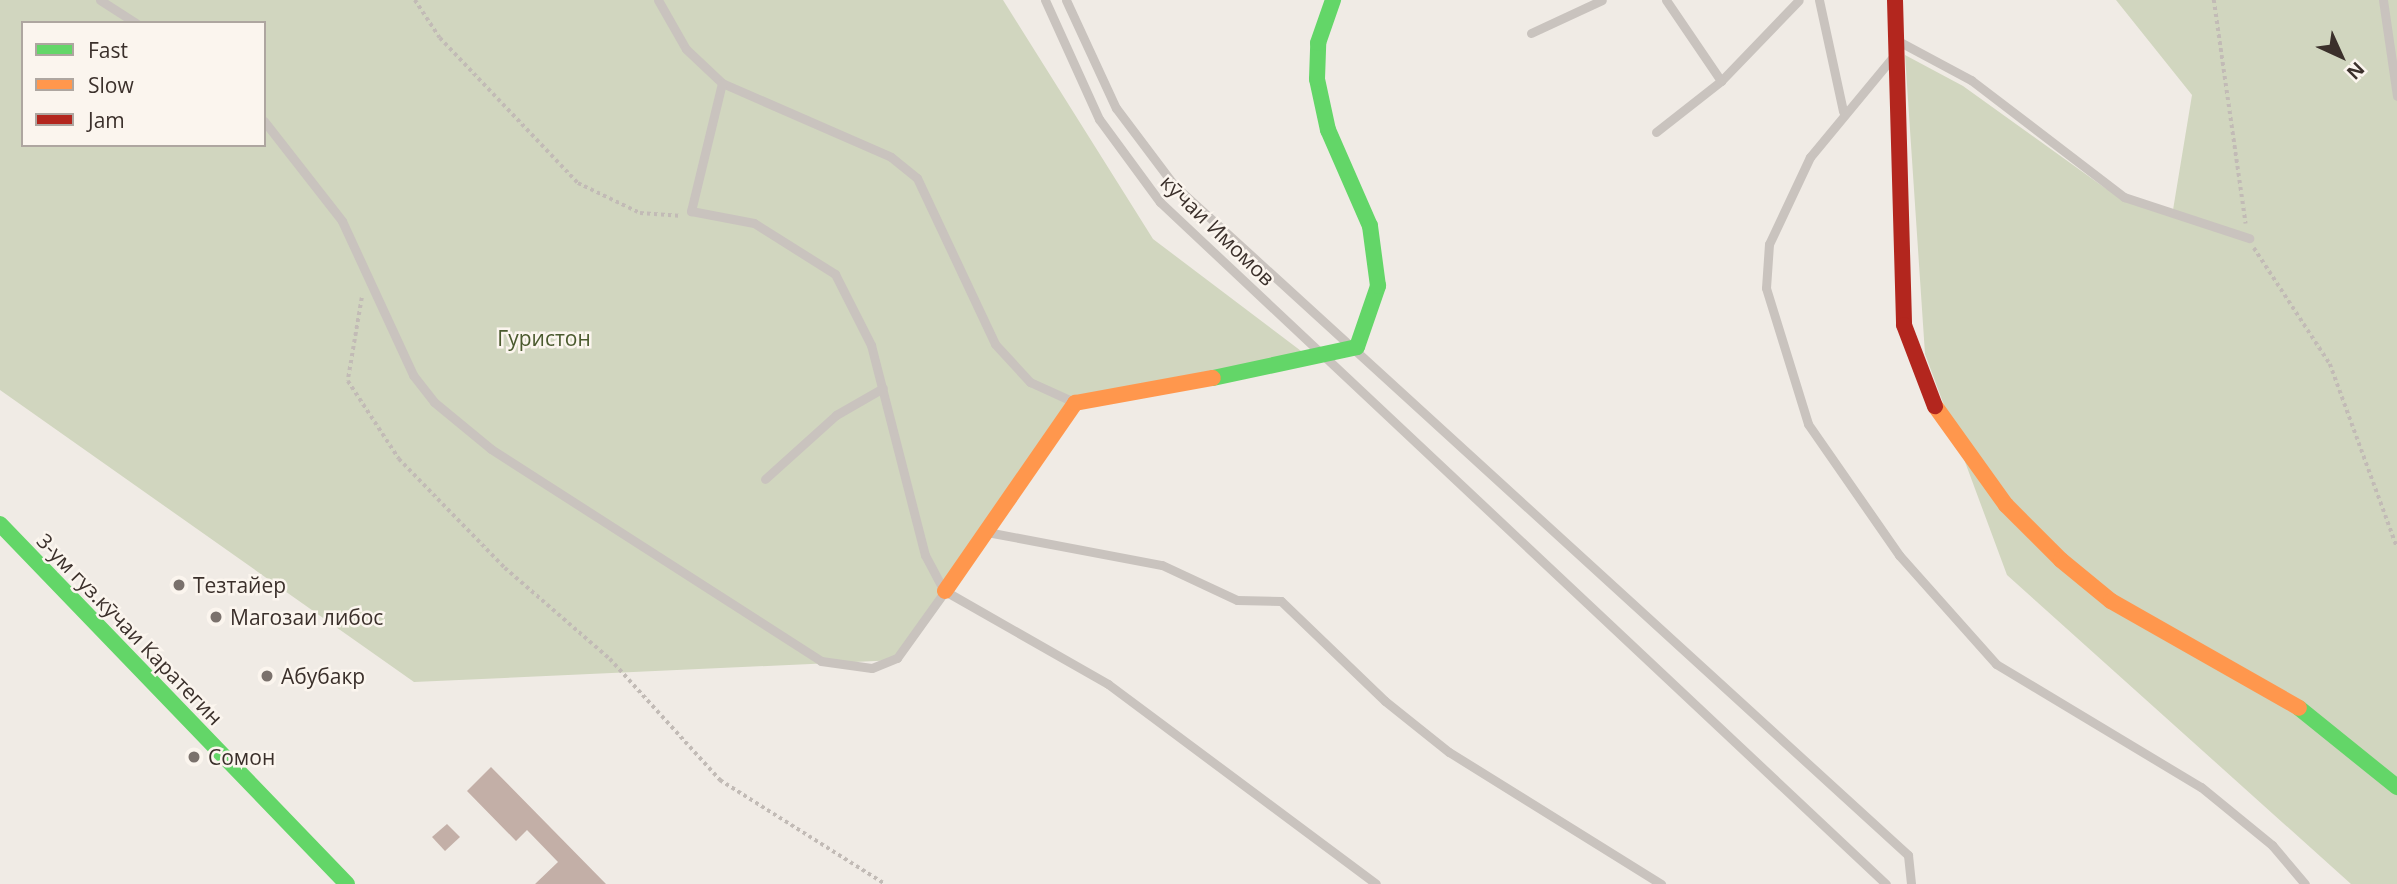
<!DOCTYPE html>
<html>
<head>
<meta charset="utf-8">
<style>
  body { margin:0 }
  #map { position:relative; width:2397px; height:884px; overflow:hidden; background:#f0ebe5; font-family:"Open Sans",sans-serif }
  div>[style] { position:absolute }
  [style*='--x'] { left:calc(var(--x)*1px); top:calc(var(--y)*1px); width:calc(var(--w)*1px); rotate:calc(var(--a)*1deg) }
  .green>* { inset:0; background:#d1d6bf }
  .building>* { inset:0; background:#c3afa7 }
  .path>* { height:3.5px; margin-top:-1.75px; transform-origin:0; background:repeating-linear-gradient(90deg,#c2bbb6 0 3.5px,transparent 0 7px) }
  .lane>* { height:9px; margin:-4.5px; padding:0 4.5px; transform-origin:4.5px; border-radius:4.5px; background:#c9c3be }
  .fast>* { height:16px; margin:-8px; padding:0 8px; transform-origin:8px; border-radius:8px; background:#63d668 }
  .slow>* { height:16px; margin:-8px; padding:0 8px; transform-origin:8px; border-radius:8px; background:#ff974d }
  .jam>* { height:16px; margin:-8px; padding:0 8px; transform-origin:8px; border-radius:8px; background:#b3261e }
  .dots>* { width:19px; height:19px; translate:-50% -50%; box-sizing:border-box; border:4px solid #fbf5ee; border-radius:50% }
  span { translate:-50% -50%; white-space:nowrap; text-align:center; line-height:1.15; -webkit-text-stroke:5px #fbf5ee; paint-order:stroke }
  .street-label { font-size:21px; color:#3b302b }
  .park-label { font-size:21px; color:#4a5a2e }
  .poi-label { font-size:21px; color:#3b302b }
  .left { translate:0 -50%; text-align:left }
  .legend { position:absolute; left:21px; top:21px; width:245px; height:126px; box-sizing:border-box; background:#fbf5ee; border:2px solid #aea6a0; margin:0; padding:9px 12px; list-style:none; font-size:21px; color:#3b302b }
  .legend li { display:flex; align-items:center; gap:14px; height:35px }
  .legend b { width:35px; border:2px solid #aea6a0 }
  .north { position:absolute; left:2306px; top:21px; width:70px; height:70px; -webkit-text-stroke:5px #fbf5ee; paint-order:stroke; rotate:135deg; font-size:19px; font-weight:700; line-height:28px; text-align:center; color:#3b302b }
  .north::after { content:''; display:block; margin:auto; width:24px; height:32px; background:#3b302b; clip-path:polygon(50% 0,100% 100%,50% 72%,0 100%) }
</style>
</head>
<body>
<div id="map">
  <div class="green">
    <i style="clip-path:polygon(evenodd,0 0,1003px 0,1153px 239px,1309px 357px,1070px 412px,897px 660px,414px 682px,0 390px,0 0,23px 23px,264px 23px,264px 145px,23px 145px,23px 23px)"></i>
    <i style="clip-path:polygon(2116px 0,2397px 0,2397px 884px,2351px 884px,2007px 575px,1925px 354px,1905px 55px,1963px 86px,2105px 188px,2172px 216px,2192px 95px)"></i>
  </div>
  <div class="building">
    <i style="clip-path:polygon(491px 767px,606px 884px,535px 884px,558px 862px,527px 830px,516px 841px,467px 791px)"></i>
    <i style="clip-path:polygon(447px 824px,460px 837px,445px 851px,432px 837px)"></i>
  </div>
  <div class="path">
    <i style="--x:415;--y:0;--w:45;--a:56.7"></i>
    <i style="--x:440;--y:38;--w:200;--a:46.4"></i>
    <i style="--x:578;--y:183;--w:69;--a:25.8"></i>
    <i style="--x:640;--y:213;--w:39;--a:4"></i>
    <i style="--x:2214;--y:0;--w:226;--a:81.9"></i>
    <i style="--x:2254;--y:248;--w:139;--a:56.8"></i>
    <i style="--x:2330;--y:364;--w:195;--a:69.9"></i>
    <i style="--x:362;--y:298;--w:84;--a:99.6"></i>
    <i style="--x:348;--y:381;--w:93;--a:56.8"></i>
    <i style="--x:399;--y:459;--w:152;--a:45.8"></i>
    <i style="--x:505;--y:568;--w:139;--a:40.9"></i>
    <i style="--x:610;--y:659;--w:164;--a:47.7"></i>
    <i style="--x:720;--y:780;--w:195;--a:32.2"></i>
  </div>
  <div class="lane">
    <i style="--x:100;--y:0;--w:43;--a:32.6"></i>
    <i style="--x:658;--y:0;--w:56;--a:60.3"></i>
    <i style="--x:686;--y:49;--w:50;--a:43.4"></i>
    <i style="--x:722;--y:83;--w:184;--a:23.6"></i>
    <i style="--x:891;--y:157;--w:33;--a:39"></i>
    <i style="--x:917;--y:178;--w:183;--a:64.8"></i>
    <i style="--x:995;--y:344;--w:52;--a:47.4"></i>
    <i style="--x:1030;--y:382;--w:48;--a:24.4"></i>
    <i style="--x:1045;--y:0;--w:131;--a:65.6"></i>
    <i style="--x:1099;--y:119;--w:103;--a:53.7"></i>
    <i style="--x:1160;--y:202;--w:996;--a:43.21"></i>
    <i style="--x:1066;--y:0;--w:119;--a:65.2"></i>
    <i style="--x:1116;--y:108;--w:96;--a:53"></i>
    <i style="--x:1174;--y:185;--w:994;--a:42.39"></i>
    <i style="--x:1908;--y:855;--w:29;--a:84"></i>
    <i style="--x:1666;--y:0;--w:98;--a:55.8"></i>
    <i style="--x:1721;--y:81;--w:112;--a:-46.1"></i>
    <i style="--x:1819;--y:0;--w:114;--a:77.8"></i>
    <i style="--x:2383;--y:0;--w:97;--a:81.7"></i>
    <i style="--x:1531;--y:33;--w:78;--a:-24.9"></i>
    <i style="--x:1900;--y:42;--w:81;--a:28.2"></i>
    <i style="--x:1971;--y:80;--w:193;--a:37.4"></i>
    <i style="--x:2124;--y:197;--w:132;--a:18.2"></i>
    <i style="--x:1892;--y:58;--w:129;--a:129.6"></i>
    <i style="--x:1810;--y:157;--w:96;--a:115.2"></i>
    <i style="--x:1769;--y:244;--w:44;--a:93.9"></i>
    <i style="--x:1766;--y:288;--w:142;--a:72.8"></i>
    <i style="--x:1808;--y:424;--w:160;--a:55.2"></i>
    <i style="--x:1899;--y:555;--w:146;--a:48.3"></i>
    <i style="--x:1996;--y:664;--w:239;--a:31"></i>
    <i style="--x:2201;--y:787;--w:92;--a:39.2"></i>
    <i style="--x:2272;--y:845;--w:51;--a:49.8"></i>
    <i style="--x:722;--y:83;--w:132;--a:103.6"></i>
    <i style="--x:691;--y:211;--w:64;--a:10.8"></i>
    <i style="--x:754;--y:223;--w:96;--a:32.2"></i>
    <i style="--x:835;--y:274;--w:80;--a:63.1"></i>
    <i style="--x:871;--y:345;--w:217;--a:75.6"></i>
    <i style="--x:925;--y:555;--w:40;--a:62"></i>
    <i style="--x:264;--y:121;--w:127;--a:52"></i>
    <i style="--x:342;--y:221;--w:170;--a:65.2"></i>
    <i style="--x:413;--y:375;--w:34;--a:52"></i>
    <i style="--x:434;--y:402;--w:74;--a:39.5"></i>
    <i style="--x:491;--y:449;--w:392;--a:32.7"></i>
    <i style="--x:821;--y:661;--w:51;--a:7.8"></i>
    <i style="--x:872;--y:668;--w:27;--a:-22"></i>
    <i style="--x:897;--y:658;--w:82;--a:-54.4"></i>
    <i style="--x:945;--y:591;--w:188;--a:29.7"></i>
    <i style="--x:1108;--y:684;--w:334;--a:36.7"></i>
    <i style="--x:1656;--y:132;--w:83;--a:-38.1"></i>
    <i style="--x:765;--y:479;--w:96;--a:-42"></i>
    <i style="--x:836;--y:415;--w:54;--a:-29.9"></i>
    <i style="--x:987;--y:532;--w:178;--a:10.7"></i>
    <i style="--x:1162;--y:565;--w:83;--a:25"></i>
    <i style="--x:1237;--y:600;--w:44;--a:1.3"></i>
    <i style="--x:1281;--y:601;--w:144;--a:43.9"></i>
    <i style="--x:1385;--y:701;--w:82;--a:38.6"></i>
    <i style="--x:1449;--y:752;--w:250;--a:31.9"></i>
  </div>
  <div class="fast">
    <i style="--x:1213;--y:378;--w:147;--a:-12.1"></i>
    <i style="--x:1357;--y:347;--w:65;--a:-71"></i>
    <i style="--x:1378;--y:286;--w:61;--a:-97.6"></i>
    <i style="--x:1370;--y:226;--w:105;--a:-113.6"></i>
    <i style="--x:1328;--y:130;--w:52;--a:-102.2"></i>
    <i style="--x:1317;--y:79;--w:36;--a:-88"></i>
    <i style="--x:1318;--y:43;--w:46;--a:-70.8"></i>
    <i style="--x:0;--y:524;--w:500;--a:46.05"></i>
    <i style="--x:2299;--y:708;--w:126;--a:38.9"></i>
  </div>
  <div class="slow">
    <i style="--x:1935;--y:406;--w:122;--a:54.4"></i>
    <i style="--x:2006;--y:505;--w:78;--a:45"></i>
    <i style="--x:2061;--y:560;--w:65;--a:39.4"></i>
    <i style="--x:2111;--y:601;--w:216;--a:29.6"></i>
    <i style="--x:945;--y:591;--w:229;--a:-55.3"></i>
    <i style="--x:1075;--y:403;--w:140;--a:-10.3"></i>
  </div>
  <div class="jam">
    <i style="--x:1895;--y:0;--w:325;--a:88.4"></i>
    <i style="--x:1904;--y:325;--w:87;--a:69.1"></i>
  </div>
  <div class="dots">
    <i style="left:179px;top:585px;background:#7a716c"></i>
    <i style="left:216px;top:617px;background:#7a716c"></i>
    <i style="left:267px;top:676px;background:#7a716c"></i>
    <i style="left:194px;top:757px;background:#7a716c"></i>
  </div>
  <div class="street-label">
    <span style="left:1218px;top:230px;rotate:44deg">кӯчаи Имомов</span>
    <span style="left:130px;top:629px;rotate:46deg">3-ум гуз.кӯчаи Каратегин</span>
  </div>
  <div class="park-label">
    <span style="left:544px;top:338px">Гуристон</span>
  </div>
  <div class="poi-label">
    <span class="left" style="left:193px;top:585px">Тезтайер</span>
    <span class="left" style="left:230px;top:617px">Магозаи либос</span>
    <span class="left" style="left:281px;top:676px">Абубакр</span>
    <span class="left" style="left:208px;top:757px">Сомон</span>
  </div>
  <ul class="legend">
  <li><b style="height:9px;background:#63d668"></b>Fast</li>
  <li><b style="height:9px;background:#ff974d"></b>Slow</li>
  <li><b style="height:9px;background:#b3261e"></b>Jam</li>
  </ul>
  <div class="north">N</div>
</div>
</body>
</html>
